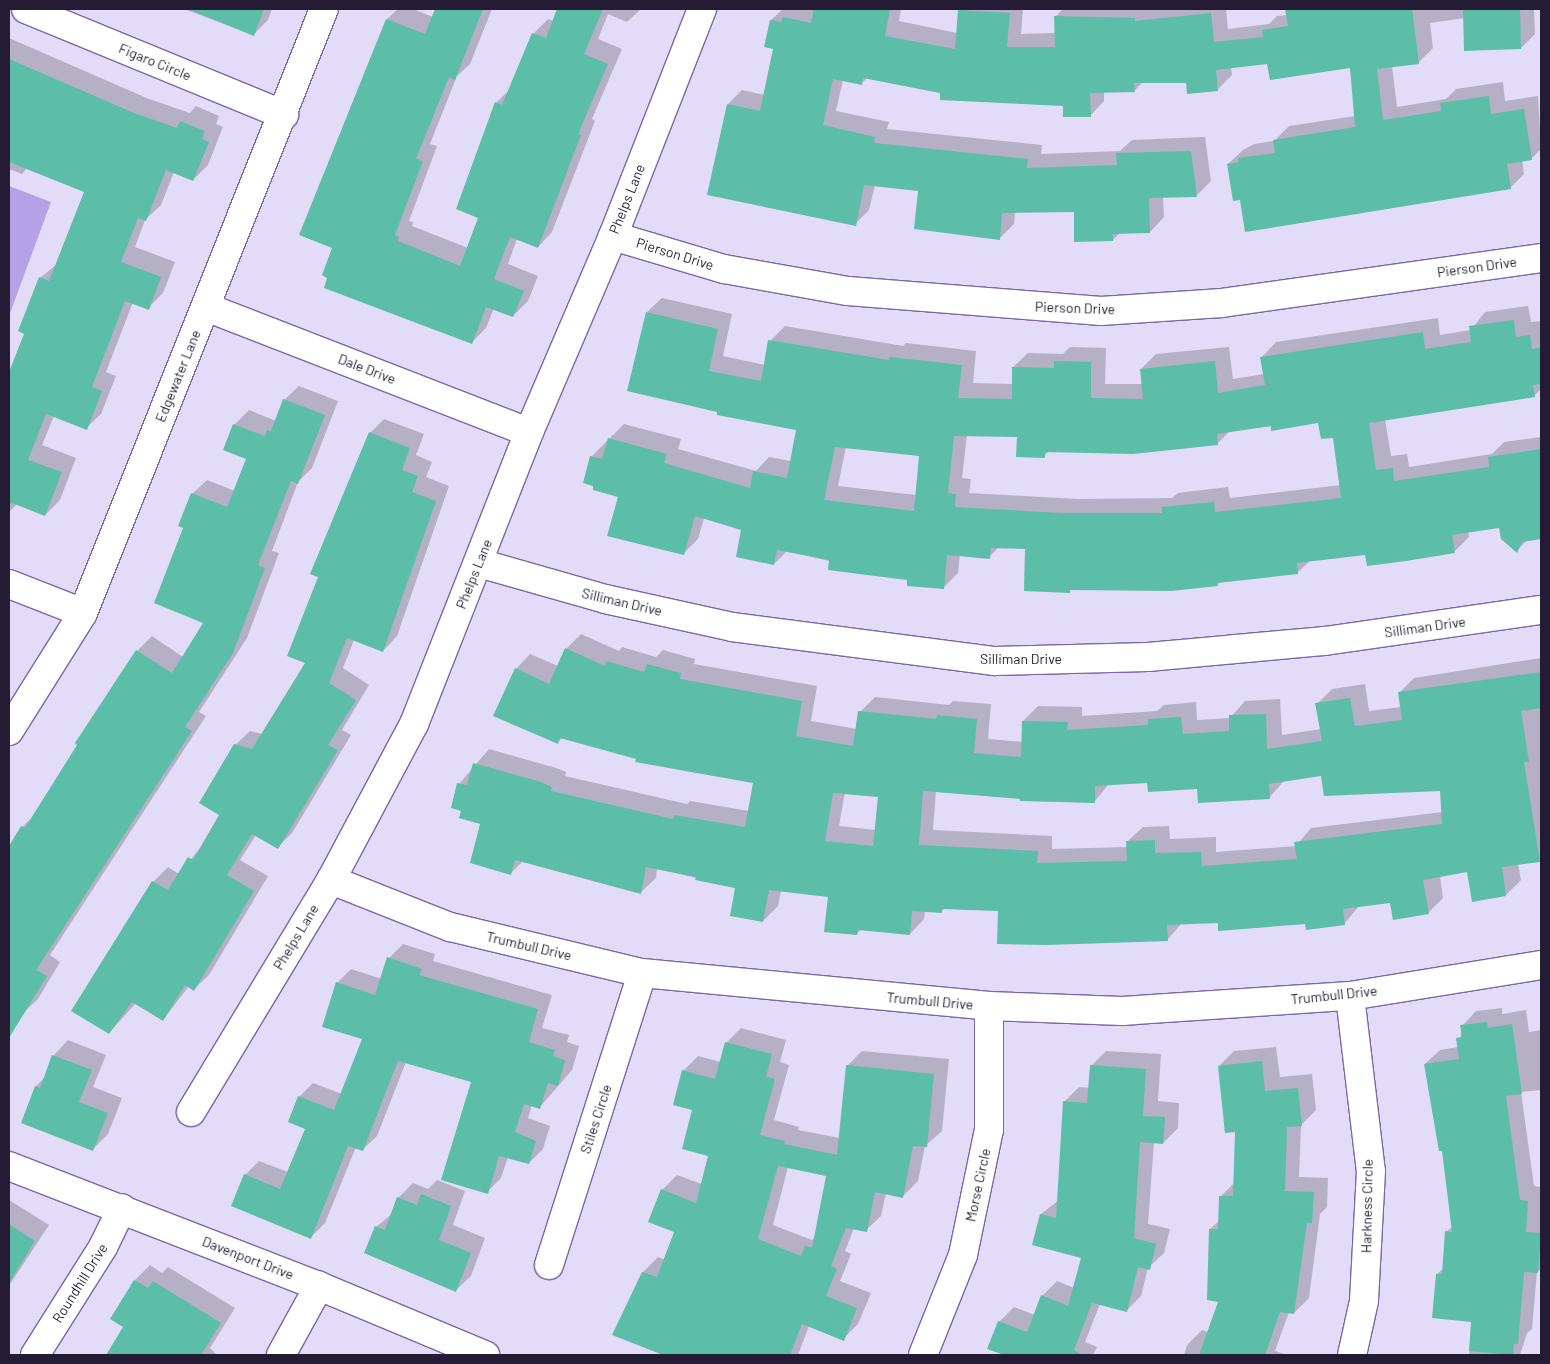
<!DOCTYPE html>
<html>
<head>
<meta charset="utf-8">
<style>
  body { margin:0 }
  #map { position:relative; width:1550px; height:1364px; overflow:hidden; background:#e3dcf8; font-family:Barlow,sans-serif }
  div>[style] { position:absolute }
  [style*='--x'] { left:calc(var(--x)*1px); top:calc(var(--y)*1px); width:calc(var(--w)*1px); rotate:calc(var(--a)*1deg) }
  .water>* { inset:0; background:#b5a1e5 }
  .shadow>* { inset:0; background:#0003 }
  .building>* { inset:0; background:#5cbda8 }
  .roads { filter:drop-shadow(1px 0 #7b67a6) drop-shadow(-1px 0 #7b67a6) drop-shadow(0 1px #7b67a6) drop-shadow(0 -1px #7b67a6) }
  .street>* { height:28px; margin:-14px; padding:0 14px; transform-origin:14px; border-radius:14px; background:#fff }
  .secondary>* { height:28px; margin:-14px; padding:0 14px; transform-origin:14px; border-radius:14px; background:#fff }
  span { translate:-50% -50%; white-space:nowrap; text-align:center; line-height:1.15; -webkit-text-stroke:4px #fff; paint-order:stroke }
  .street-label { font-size:14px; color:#241c35 }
  .frame { position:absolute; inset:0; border:10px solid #241c35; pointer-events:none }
</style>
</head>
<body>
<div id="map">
  <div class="water">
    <i style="clip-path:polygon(9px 186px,51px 202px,9px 316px)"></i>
  </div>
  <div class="shadow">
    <i style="clip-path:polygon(184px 9px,272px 9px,268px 20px,253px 35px)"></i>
    <i style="clip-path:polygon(398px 9px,413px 9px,433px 17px,437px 9px,492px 9px,470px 64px,457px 76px,430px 144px,437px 146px,409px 221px,413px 222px,412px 226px,468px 248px,480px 217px,496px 103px,510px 89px,533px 34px,548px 19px,553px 21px,557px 9px,641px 9px,627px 22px,608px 14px,598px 39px,622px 49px,592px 119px,595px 121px,552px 232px,538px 247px,517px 239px,508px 264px,538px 276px,528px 301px,513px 316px,494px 308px,486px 328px,471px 343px,334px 247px,300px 235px,387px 19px)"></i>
    <i style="clip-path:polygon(783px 9px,901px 9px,899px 21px,957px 33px,960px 9px,1023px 9px,1021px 34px,1056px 33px,1055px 17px,1063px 9px,1226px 9px,1228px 29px,1269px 24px,1277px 16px,1287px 15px,1287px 9px,1534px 9px,1535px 34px,1521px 48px,1465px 18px,1430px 23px,1433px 48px,1418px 63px,1392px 66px,1397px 107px,1446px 99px,1456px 89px,1503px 82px,1505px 101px,1538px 96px,1541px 149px,1531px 159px,1522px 160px,1524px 174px,1510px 188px,1241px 199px,1228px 164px,1243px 150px,1254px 144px,1274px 141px,1289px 126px,1355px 116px,1351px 67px,1268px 63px,1231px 67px,1232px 75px,1217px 90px,1187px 82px,1143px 82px,1134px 91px,1104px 91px,1104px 101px,1090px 116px,1064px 105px,941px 92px,868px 77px,862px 83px,843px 80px,836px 111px,889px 122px,887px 129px,1042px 145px,1041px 154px,1120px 151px,1132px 140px,1205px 137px,1211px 181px,1196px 196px,1163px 197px,1164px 217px,1150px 232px,1120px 233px,1113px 240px,1075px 211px,1015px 212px,1014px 224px,999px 239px,919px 189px,875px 185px,869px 210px,855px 224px,728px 104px,742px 90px,765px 95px,775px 48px,771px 20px)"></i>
    <i style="clip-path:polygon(9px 38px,149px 99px,190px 113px,196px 106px,219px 116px,216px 124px,223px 127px,208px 165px,193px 180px,174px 172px,161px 205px,145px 220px,135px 247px,175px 262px,163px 293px,148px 308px,133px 302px,106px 372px,116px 376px,101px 414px,86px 428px,54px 416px,42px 445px,76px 458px,60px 500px,45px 515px,17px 504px,9px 512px,9px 376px,25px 333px,40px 278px,57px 264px,86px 191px,27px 168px,22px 174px,9px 169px)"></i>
    <i style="clip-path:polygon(evenodd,662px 298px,732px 314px,723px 356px,765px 365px,770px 341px,785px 326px,903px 346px,906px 343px,976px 351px,973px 383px,1013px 384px,1013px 367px,1028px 353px,1063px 354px,1070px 347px,1106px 348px,1105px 384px,1143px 384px,1141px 369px,1156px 354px,1229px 347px,1233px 379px,1264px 374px,1262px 357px,1276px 342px,1438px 318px,1440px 335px,1471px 330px,1485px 312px,1528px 306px,1531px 322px,1541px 321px,1541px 389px,1534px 396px,1385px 419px,1391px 456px,1407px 454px,1409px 467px,1492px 454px,1504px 442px,1541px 437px,1541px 538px,1527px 540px,1517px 551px,1500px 526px,1468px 531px,1469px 537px,1454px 552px,1366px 553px,1311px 560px,1297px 573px,1220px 582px,1217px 585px,1072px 589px,1069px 591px,1026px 548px,999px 547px,989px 557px,960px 554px,958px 573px,943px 588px,787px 551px,774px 564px,743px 529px,704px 518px,698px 539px,683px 554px,619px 496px,591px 457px,624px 424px,681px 439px,678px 449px,756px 471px,769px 457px,791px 461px,798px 429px,719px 411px,647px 312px,662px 298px,1319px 422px,1334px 436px,1341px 485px,1230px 498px,1228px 487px,1178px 493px,1172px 498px,1077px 499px,969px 493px,971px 479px,962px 478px,967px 435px,1018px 436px,1044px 456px,1049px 451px,1217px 444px,1231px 430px,1319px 422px,662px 298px,846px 447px,920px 455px,916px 495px,838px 486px,846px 447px)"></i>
    <i style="clip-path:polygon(299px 386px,338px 401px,312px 468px,298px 482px,272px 551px,279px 553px,247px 638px,199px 712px,206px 716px,50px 955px,60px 962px,38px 999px,23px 1013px,15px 1008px,9px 1017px,9px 849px,22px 827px,36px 814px,79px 744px,77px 743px,137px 651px,152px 636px,183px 657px,205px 622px,184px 527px,192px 494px,207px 480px,235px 491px,248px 458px,234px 425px,249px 410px,276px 421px,284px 400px)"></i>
    <i style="clip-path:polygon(384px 419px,424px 434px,416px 455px,432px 462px,426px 477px,449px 486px,397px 636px,383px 651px,354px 640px,343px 668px,369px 685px,342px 730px,351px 735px,292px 833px,277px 848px,256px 835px,240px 860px,268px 876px,209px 975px,194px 989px,189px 986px,163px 1020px,136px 1003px,109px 1033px,153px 882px,168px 867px,179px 874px,204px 843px,221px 814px,235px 745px,250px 731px,263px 734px,307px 663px,320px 576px,370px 433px)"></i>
    <i style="clip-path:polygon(evenodd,581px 634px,619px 651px,622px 647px,656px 657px,663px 650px,695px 659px,694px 664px,817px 686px,811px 721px,857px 729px,860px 712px,875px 697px,949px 705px,953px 701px,991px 704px,988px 739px,1023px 742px,1023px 721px,1038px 706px,1082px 707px,1082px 716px,1157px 711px,1164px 705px,1196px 702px,1197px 720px,1230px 718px,1245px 701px,1280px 699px,1282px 735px,1321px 729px,1317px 704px,1332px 689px,1365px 684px,1369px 711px,1401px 707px,1399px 693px,1414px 678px,1541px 658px,1541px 860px,1518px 864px,1521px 880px,1506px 895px,1468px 871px,1440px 876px,1443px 898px,1428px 913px,1391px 902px,1359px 906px,1344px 924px,1182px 923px,1168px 939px,999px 910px,945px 908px,941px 912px,925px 911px,924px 919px,910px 934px,861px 929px,857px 934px,829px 896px,781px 890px,778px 906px,763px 921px,737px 887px,657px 869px,656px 878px,641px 892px,523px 861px,511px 873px,482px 823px,462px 810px,459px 784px,489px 749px,556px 768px,566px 772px,565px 776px,687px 804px,690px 801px,749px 811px,754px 782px,637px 758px,562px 738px,558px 742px,516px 669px,530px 654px,558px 666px,566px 649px,581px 634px,1322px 775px,1441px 789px,1443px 812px,1311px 828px,1296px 846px,1216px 852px,1216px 837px,1170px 839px,1169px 826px,1143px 827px,1128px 841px,1128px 847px,1052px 849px,1052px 836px,933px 830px,936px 791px,1094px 802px,1109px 784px,1149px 782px,1269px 798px,1284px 781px,1322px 775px,581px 634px,845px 792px,880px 795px,876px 830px,839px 826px,845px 792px)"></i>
    <i style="clip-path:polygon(403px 944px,435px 954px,433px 961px,552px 995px,542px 1028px,569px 1035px,567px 1042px,579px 1046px,572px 1070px,540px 1107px,532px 1105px,528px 1118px,550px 1126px,543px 1149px,529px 1163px,508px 1157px,501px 1178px,487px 1192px,473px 1081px,406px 1062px,377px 1136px,362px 1150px,356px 1147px,325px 1223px,311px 1237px,245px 1175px,259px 1161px,288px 1172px,306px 1128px,299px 1097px,313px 1083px,342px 1094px,363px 1039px,337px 983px,351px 969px,382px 979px,389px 958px)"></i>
    <i style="clip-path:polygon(1502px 1008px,1502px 1014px,1526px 1010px,1529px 1032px,1541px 1030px,1541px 1090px,1521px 1092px,1534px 1186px,1541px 1187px,1541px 1269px,1537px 1272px,1532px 1329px,1527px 1333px,1520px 1355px,1469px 1355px,1473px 1321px,1437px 1274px,1444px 1268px,1446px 1232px,1453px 1226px,1443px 1150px,1425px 1064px,1440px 1050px,1459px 1047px,1462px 1026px,1476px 1011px)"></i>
    <i style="clip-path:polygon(evenodd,741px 1028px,786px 1040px,780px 1062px,789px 1065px,774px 1120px,799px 1127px,798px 1130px,840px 1138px,847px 1066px,862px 1051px,949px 1059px,942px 1131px,925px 1146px,918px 1181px,903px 1196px,886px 1193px,881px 1216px,866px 1230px,854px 1228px,845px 1251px,851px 1254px,840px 1281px,871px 1293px,858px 1324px,843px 1339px,809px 1326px,798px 1355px,666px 1355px,614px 1334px,643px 1272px,658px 1257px,665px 1260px,676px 1231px,662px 1190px,677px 1175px,702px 1184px,710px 1155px,683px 1071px,698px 1056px,721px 1062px,726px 1043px,741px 1028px,788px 1167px,827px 1175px,815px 1237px,812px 1240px,773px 1225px,788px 1167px)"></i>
    <i style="clip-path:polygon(68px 1040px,106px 1055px,93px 1087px,122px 1098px,108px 1134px,93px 1149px,22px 1122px,36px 1086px,45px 1077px,54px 1055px)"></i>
    <i style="clip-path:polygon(1276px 1047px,1280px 1077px,1312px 1074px,1316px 1110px,1301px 1125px,1299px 1177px,1328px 1178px,1327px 1207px,1320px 1214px,1309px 1298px,1294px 1313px,1289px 1312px,1275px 1351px,1288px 1355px,1184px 1355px,1187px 1345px,1202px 1330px,1208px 1332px,1219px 1300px,1210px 1229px,1220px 1220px,1221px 1196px,1235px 1182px,1236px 1131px,1219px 1066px,1234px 1051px)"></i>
    <i style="clip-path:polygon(1106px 1051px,1161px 1054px,1158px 1101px,1179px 1103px,1178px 1128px,1163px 1143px,1154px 1142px,1148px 1224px,1170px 1229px,1164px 1253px,1148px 1268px,1141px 1296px,1126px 1311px,1100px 1304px,1085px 1342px,1097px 1347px,1093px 1355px,1007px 1355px,989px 1348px,999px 1322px,1014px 1307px,1035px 1315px,1042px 1296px,1057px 1281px,1074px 1288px,1082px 1257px,1041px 1214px,1059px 1200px,1064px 1102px,1079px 1087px,1090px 1088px,1091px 1066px)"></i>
    <i style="clip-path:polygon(437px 1180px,465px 1191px,453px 1225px,485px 1238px,471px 1276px,456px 1290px,376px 1227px,393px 1213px,398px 1198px,413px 1183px,428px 1189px)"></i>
    <i style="clip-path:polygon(9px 1200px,49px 1225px,9px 1286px)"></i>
    <i style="clip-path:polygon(150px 1265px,162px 1273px,168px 1267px,235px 1308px,210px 1348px,217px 1355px,108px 1355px,125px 1327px,112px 1318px,135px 1280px)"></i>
  </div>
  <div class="building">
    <i style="clip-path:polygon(188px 9px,264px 9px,254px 36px)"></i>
    <i style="clip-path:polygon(435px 9px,483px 9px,455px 80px,449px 77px,416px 159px,423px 161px,395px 235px,399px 237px,398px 241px,460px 266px,478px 218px,456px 209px,495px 102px,502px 105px,532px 33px,546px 38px,557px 9px,603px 9px,584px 54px,608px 64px,578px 134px,581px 135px,538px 248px,510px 237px,494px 279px,524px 291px,513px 317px,486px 307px,472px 344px,324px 288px,327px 278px,322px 275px,332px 248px,299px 235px,386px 19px,425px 34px)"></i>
    <i style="clip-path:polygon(814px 9px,890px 9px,885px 36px,955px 49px,958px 10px,1010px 13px,1007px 47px,1055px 47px,1054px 16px,1135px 18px,1135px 21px,1211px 13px,1214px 42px,1263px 37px,1262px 30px,1288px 26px,1285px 9px,1412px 9px,1419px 64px,1377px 69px,1383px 120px,1441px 111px,1440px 103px,1489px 96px,1491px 114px,1524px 109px,1532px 160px,1507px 164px,1511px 189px,1245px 232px,1240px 200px,1233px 201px,1227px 164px,1239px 162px,1238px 158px,1275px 153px,1273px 140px,1355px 127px,1350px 68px,1270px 80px,1267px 64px,1216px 70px,1218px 91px,1187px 94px,1186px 83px,1134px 83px,1135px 92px,1090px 93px,1091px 117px,1063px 117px,1063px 106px,940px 100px,940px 93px,863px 78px,862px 85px,833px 79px,823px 125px,875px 137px,874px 143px,1028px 159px,1027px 168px,1117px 165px,1116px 153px,1191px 151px,1197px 197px,1149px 198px,1150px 233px,1113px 234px,1113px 241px,1074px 242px,1074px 212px,1002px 213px,1000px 240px,914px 229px,918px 191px,864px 185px,856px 226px,707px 195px,727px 104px,760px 111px,773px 49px,764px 47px,770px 20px,781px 22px,783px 17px,811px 23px)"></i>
    <i style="clip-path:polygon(1463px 9px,1520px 9px,1521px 49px,1464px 51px)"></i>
    <i style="clip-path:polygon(9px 59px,134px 113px,177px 128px,180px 121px,205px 131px,202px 139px,209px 142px,193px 181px,166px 170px,146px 221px,138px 218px,121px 262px,161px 277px,149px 310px,125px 301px,92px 387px,102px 391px,87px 430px,46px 414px,28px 460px,62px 472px,45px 516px,12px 503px,9px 505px,9px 372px,24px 334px,18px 331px,39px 277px,49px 281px,84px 192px,9px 162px)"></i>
    <i style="clip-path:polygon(evenodd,646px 312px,718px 329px,709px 371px,761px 381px,768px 340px,889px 360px,890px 357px,962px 365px,958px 398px,1012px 399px,1012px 367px,1054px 368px,1054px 361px,1091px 362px,1091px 398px,1143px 399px,1140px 369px,1215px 361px,1218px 393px,1265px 385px,1260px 357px,1423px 332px,1425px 349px,1471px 342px,1469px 326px,1514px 320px,1516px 337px,1530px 335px,1532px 349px,1541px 347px,1541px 384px,1533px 385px,1535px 397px,1369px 423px,1376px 470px,1393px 468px,1394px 481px,1489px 467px,1488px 457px,1541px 449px,1541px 539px,1522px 542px,1517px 553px,1501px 539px,1499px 528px,1452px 535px,1455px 553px,1406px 561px,1367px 566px,1365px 555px,1297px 563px,1298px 574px,1217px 583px,1218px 586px,1171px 591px,1070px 590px,1070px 593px,1024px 591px,1025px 549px,991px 548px,990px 559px,947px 555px,944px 589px,907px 586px,907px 580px,828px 570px,829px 560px,777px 550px,774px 565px,736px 557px,741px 530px,695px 516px,684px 555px,643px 545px,607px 536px,618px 497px,593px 490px,593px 486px,583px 483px,590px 456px,602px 459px,608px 438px,667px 454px,664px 463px,750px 488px,753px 471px,787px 478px,796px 430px,717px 415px,717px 412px,627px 391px,646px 312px,1318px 423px,1321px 439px,1333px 438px,1341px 498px,1215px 512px,1214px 502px,1162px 507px,1162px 513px,1061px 513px,955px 507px,956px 494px,948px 493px,954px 436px,1017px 437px,1016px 457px,1045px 458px,1045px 452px,1133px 454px,1218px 445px,1217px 434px,1271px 426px,1271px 431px,1318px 423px,646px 312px,835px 447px,919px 456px,914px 511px,824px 500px,835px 447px)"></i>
    <i style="clip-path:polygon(283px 399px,325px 415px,298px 484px,291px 481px,258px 565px,265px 568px,233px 653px,185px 727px,192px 731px,36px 970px,47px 976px,9px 1038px,9px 846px,21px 826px,25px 828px,77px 745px,75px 743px,136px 650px,172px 673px,203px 623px,154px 603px,183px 528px,178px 526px,191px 493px,227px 507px,246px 459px,223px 450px,233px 424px,265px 436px,267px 430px,271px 431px)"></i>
    <i style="clip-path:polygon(369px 432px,410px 448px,402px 470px,418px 476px,412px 492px,436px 501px,383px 652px,347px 638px,329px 683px,356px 700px,328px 745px,338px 750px,278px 849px,252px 834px,227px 875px,254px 891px,194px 991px,185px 985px,163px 1021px,132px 1002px,109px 1034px,71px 1011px,152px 881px,168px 890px,188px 857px,193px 860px,219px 815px,199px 803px,234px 744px,252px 749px,305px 663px,287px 656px,318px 577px,310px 574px)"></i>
    <i style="clip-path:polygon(evenodd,565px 648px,605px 666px,606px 661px,644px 672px,647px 664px,681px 673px,680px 679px,802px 701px,796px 736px,853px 746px,858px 711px,936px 719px,937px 715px,977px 719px,974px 753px,1021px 757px,1022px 721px,1068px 722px,1067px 730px,1148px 725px,1148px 719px,1181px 717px,1183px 734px,1229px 731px,1229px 715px,1266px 714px,1267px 749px,1322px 741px,1315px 703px,1350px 698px,1355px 726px,1402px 720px,1398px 692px,1541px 672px,1541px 708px,1521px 711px,1529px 762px,1524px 762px,1540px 862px,1502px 867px,1506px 896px,1472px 902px,1467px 872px,1423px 880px,1429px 914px,1393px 920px,1390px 903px,1343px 909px,1345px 925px,1306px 930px,1305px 924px,1218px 931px,1218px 923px,1167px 925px,1168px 941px,1047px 945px,997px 944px,998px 911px,942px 909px,942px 913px,912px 911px,910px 935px,858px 930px,857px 935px,824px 932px,828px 897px,769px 890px,763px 922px,730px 916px,735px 888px,695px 880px,696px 877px,646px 867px,641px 894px,515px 860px,511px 875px,470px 863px,480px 824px,459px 818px,461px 811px,451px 808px,457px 783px,467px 785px,473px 763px,541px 782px,552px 787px,551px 791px,673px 819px,674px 815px,745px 827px,753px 783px,635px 762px,636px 759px,560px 738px,558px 744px,493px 716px,515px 668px,549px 684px,565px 648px,1321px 776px,1324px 796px,1440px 791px,1442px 824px,1294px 842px,1297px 859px,1202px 866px,1201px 852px,1155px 853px,1155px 840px,1126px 841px,1127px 861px,1037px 863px,1038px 851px,919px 845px,923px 791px,1020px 799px,1020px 801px,1095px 803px,1095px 786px,1147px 783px,1148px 792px,1197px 789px,1198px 803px,1270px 799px,1269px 784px,1321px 776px,565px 648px,833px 793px,878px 797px,873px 846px,825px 841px,833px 793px)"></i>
    <i style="clip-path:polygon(387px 957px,422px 969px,419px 975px,538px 1009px,529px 1042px,555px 1050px,553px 1056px,565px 1060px,558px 1086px,548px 1083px,540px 1109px,524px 1104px,515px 1132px,536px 1141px,529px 1164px,499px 1156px,488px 1194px,441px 1180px,471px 1082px,398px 1061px,363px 1151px,348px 1146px,311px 1239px,231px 1206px,244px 1174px,280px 1189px,305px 1129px,288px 1122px,298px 1096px,334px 1110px,362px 1039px,322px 1027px,336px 982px,375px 995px)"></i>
    <i style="clip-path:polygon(1487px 1022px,1488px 1028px,1512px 1024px,1522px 1094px,1506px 1096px,1520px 1200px,1528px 1201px,1526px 1232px,1541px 1233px,1538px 1273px,1524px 1272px,1518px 1344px,1514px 1344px,1513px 1355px,1469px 1351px,1471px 1322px,1432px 1318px,1436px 1274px,1442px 1274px,1445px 1231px,1452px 1232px,1442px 1151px,1439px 1151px,1424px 1064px,1459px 1059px,1456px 1038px,1462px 1037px,1460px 1025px)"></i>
    <i style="clip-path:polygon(evenodd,725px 1042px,772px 1054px,766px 1077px,775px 1079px,760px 1135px,785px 1141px,784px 1144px,837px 1155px,846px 1065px,934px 1074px,927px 1147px,913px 1146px,903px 1198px,875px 1192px,867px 1232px,846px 1228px,831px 1266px,837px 1269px,826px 1296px,857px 1308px,844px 1341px,802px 1324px,790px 1355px,663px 1355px,612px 1335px,642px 1272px,657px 1277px,674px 1232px,648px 1222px,661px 1189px,696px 1203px,708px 1156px,682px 1149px,692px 1110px,673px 1105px,682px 1070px,715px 1079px,725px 1042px,778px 1166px,826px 1176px,812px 1248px,805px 1245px,801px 1256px,758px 1239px,778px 1166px)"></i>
    <i style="clip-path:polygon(52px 1055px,92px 1070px,79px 1102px,108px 1113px,93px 1151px,21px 1123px,35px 1086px,40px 1088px)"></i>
    <i style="clip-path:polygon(1262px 1061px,1265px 1091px,1298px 1088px,1302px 1126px,1287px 1127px,1285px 1191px,1314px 1192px,1312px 1223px,1307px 1223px,1294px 1314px,1280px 1312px,1265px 1355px,1199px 1355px,1218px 1302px,1207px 1300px,1209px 1229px,1218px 1229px,1219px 1196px,1233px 1196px,1235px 1132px,1225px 1133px,1218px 1066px)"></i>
    <i style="clip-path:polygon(1090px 1065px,1146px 1069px,1143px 1116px,1165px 1117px,1163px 1144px,1140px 1142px,1134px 1238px,1156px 1244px,1150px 1270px,1138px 1267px,1127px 1312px,1092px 1303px,1074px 1350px,1082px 1355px,1004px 1355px,987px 1349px,998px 1321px,1027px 1332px,1041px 1295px,1068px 1306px,1081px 1258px,1032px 1245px,1040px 1214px,1056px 1218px,1063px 1101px,1087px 1103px)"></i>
    <i style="clip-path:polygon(421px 1194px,451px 1206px,439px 1240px,471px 1253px,456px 1292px,364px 1253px,375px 1226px,385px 1230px,397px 1197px,417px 1205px)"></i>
    <i style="clip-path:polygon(9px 1224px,35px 1241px,9px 1283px)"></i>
    <i style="clip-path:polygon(134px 1280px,148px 1288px,153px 1281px,221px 1323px,201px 1355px,106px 1355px,123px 1327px,110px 1319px)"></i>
  </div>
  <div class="roads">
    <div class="street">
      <i style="--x:26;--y:9;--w:279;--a:22.3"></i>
      <i style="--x:613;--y:236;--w:116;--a:16.6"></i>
      <i style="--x:724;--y:269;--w:126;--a:10.1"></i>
      <i style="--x:848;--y:291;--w:254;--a:4.5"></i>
      <i style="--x:1101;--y:311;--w:121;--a:-3.8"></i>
      <i style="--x:1222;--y:303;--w:322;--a:-8"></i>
      <i style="--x:206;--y:307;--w:346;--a:21.2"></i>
      <i style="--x:479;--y:563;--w:131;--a:15.9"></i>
      <i style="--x:605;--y:599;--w:130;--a:12.4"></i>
      <i style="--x:732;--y:627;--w:265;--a:7.4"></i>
      <i style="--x:995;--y:661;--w:153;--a:-1.5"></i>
      <i style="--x:1148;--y:657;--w:178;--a:-5.2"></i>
      <i style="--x:1325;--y:641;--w:218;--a:-8.2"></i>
      <i style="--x:9;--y:584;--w:79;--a:21.4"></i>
      <i style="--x:9;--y:731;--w:139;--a:-57.9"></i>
      <i style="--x:83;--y:613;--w:650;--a:-68.25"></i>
      <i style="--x:331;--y:880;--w:128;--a:21.6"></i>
      <i style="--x:450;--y:927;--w:197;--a:13.5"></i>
      <i style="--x:642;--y:973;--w:349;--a:5.4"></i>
      <i style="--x:989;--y:1006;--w:133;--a:2.2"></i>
      <i style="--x:1122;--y:1011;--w:228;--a:-3.8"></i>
      <i style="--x:1350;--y:996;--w:193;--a:-9.2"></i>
      <i style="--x:1350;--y:996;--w:176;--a:83.2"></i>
      <i style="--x:1371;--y:1171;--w:130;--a:93.1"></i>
      <i style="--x:1364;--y:1301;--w:55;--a:102.5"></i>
      <i style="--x:191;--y:1112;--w:271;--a:-58.9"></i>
      <i style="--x:331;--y:880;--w:177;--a:-62"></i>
      <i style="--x:414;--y:724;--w:314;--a:-68.5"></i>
      <i style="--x:529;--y:432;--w:213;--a:-66.8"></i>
      <i style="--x:613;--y:236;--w:244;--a:-68.6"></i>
      <i style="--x:549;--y:1265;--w:306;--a:-72.3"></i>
      <i style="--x:35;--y:1355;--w:128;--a:-57.8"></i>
      <i style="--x:103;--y:1247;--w:43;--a:-64"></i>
      <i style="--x:281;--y:1355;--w:79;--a:-61.2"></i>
      <i style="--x:923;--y:1355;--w:108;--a:-68.2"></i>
      <i style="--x:963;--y:1255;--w:128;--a:-78.3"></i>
      <i style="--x:989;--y:1130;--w:124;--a:-90"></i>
    </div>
    <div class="secondary">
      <i style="--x:9;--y:1166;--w:332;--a:21.2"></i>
      <i style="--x:319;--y:1286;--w:180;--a:22.6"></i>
    </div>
  </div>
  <div class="street-label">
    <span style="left:155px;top:62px;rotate:22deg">Figaro Circle</span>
    <span style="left:627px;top:199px;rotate:-68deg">Phelps Lane</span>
    <span style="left:675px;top:254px;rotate:17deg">Pierson Drive</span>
    <span style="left:1477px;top:267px;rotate:-8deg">Pierson Drive</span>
    <span style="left:1075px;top:308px;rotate:2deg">Pierson Drive</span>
    <span style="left:367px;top:369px;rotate:21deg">Dale Drive</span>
    <span style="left:178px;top:376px;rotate:-68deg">Edgewater Lane</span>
    <span style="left:474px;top:574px;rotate:-68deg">Phelps Lane</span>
    <span style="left:622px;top:602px;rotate:13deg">Silliman Drive</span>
    <span style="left:1425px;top:627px;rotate:-8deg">Silliman Drive</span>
    <span style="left:1021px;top:659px">Silliman Drive</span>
    <span style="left:296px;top:937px;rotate:-59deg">Phelps Lane</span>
    <span style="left:529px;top:946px;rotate:13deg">Trumbull Drive</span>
    <span style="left:1334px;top:995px;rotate:-6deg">Trumbull Drive</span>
    <span style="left:930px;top:1001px;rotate:5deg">Trumbull Drive</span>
    <span style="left:596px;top:1119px;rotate:-72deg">Stiles Circle</span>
    <span style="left:978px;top:1185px;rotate:-78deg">Morse Circle</span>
    <span style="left:1367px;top:1206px;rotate:-89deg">Harkness Circle</span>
    <span style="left:248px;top:1258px;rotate:21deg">Davenport Drive</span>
    <span style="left:80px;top:1283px;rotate:-58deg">Roundhill Drive</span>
  </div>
  <div class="frame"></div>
</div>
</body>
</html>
